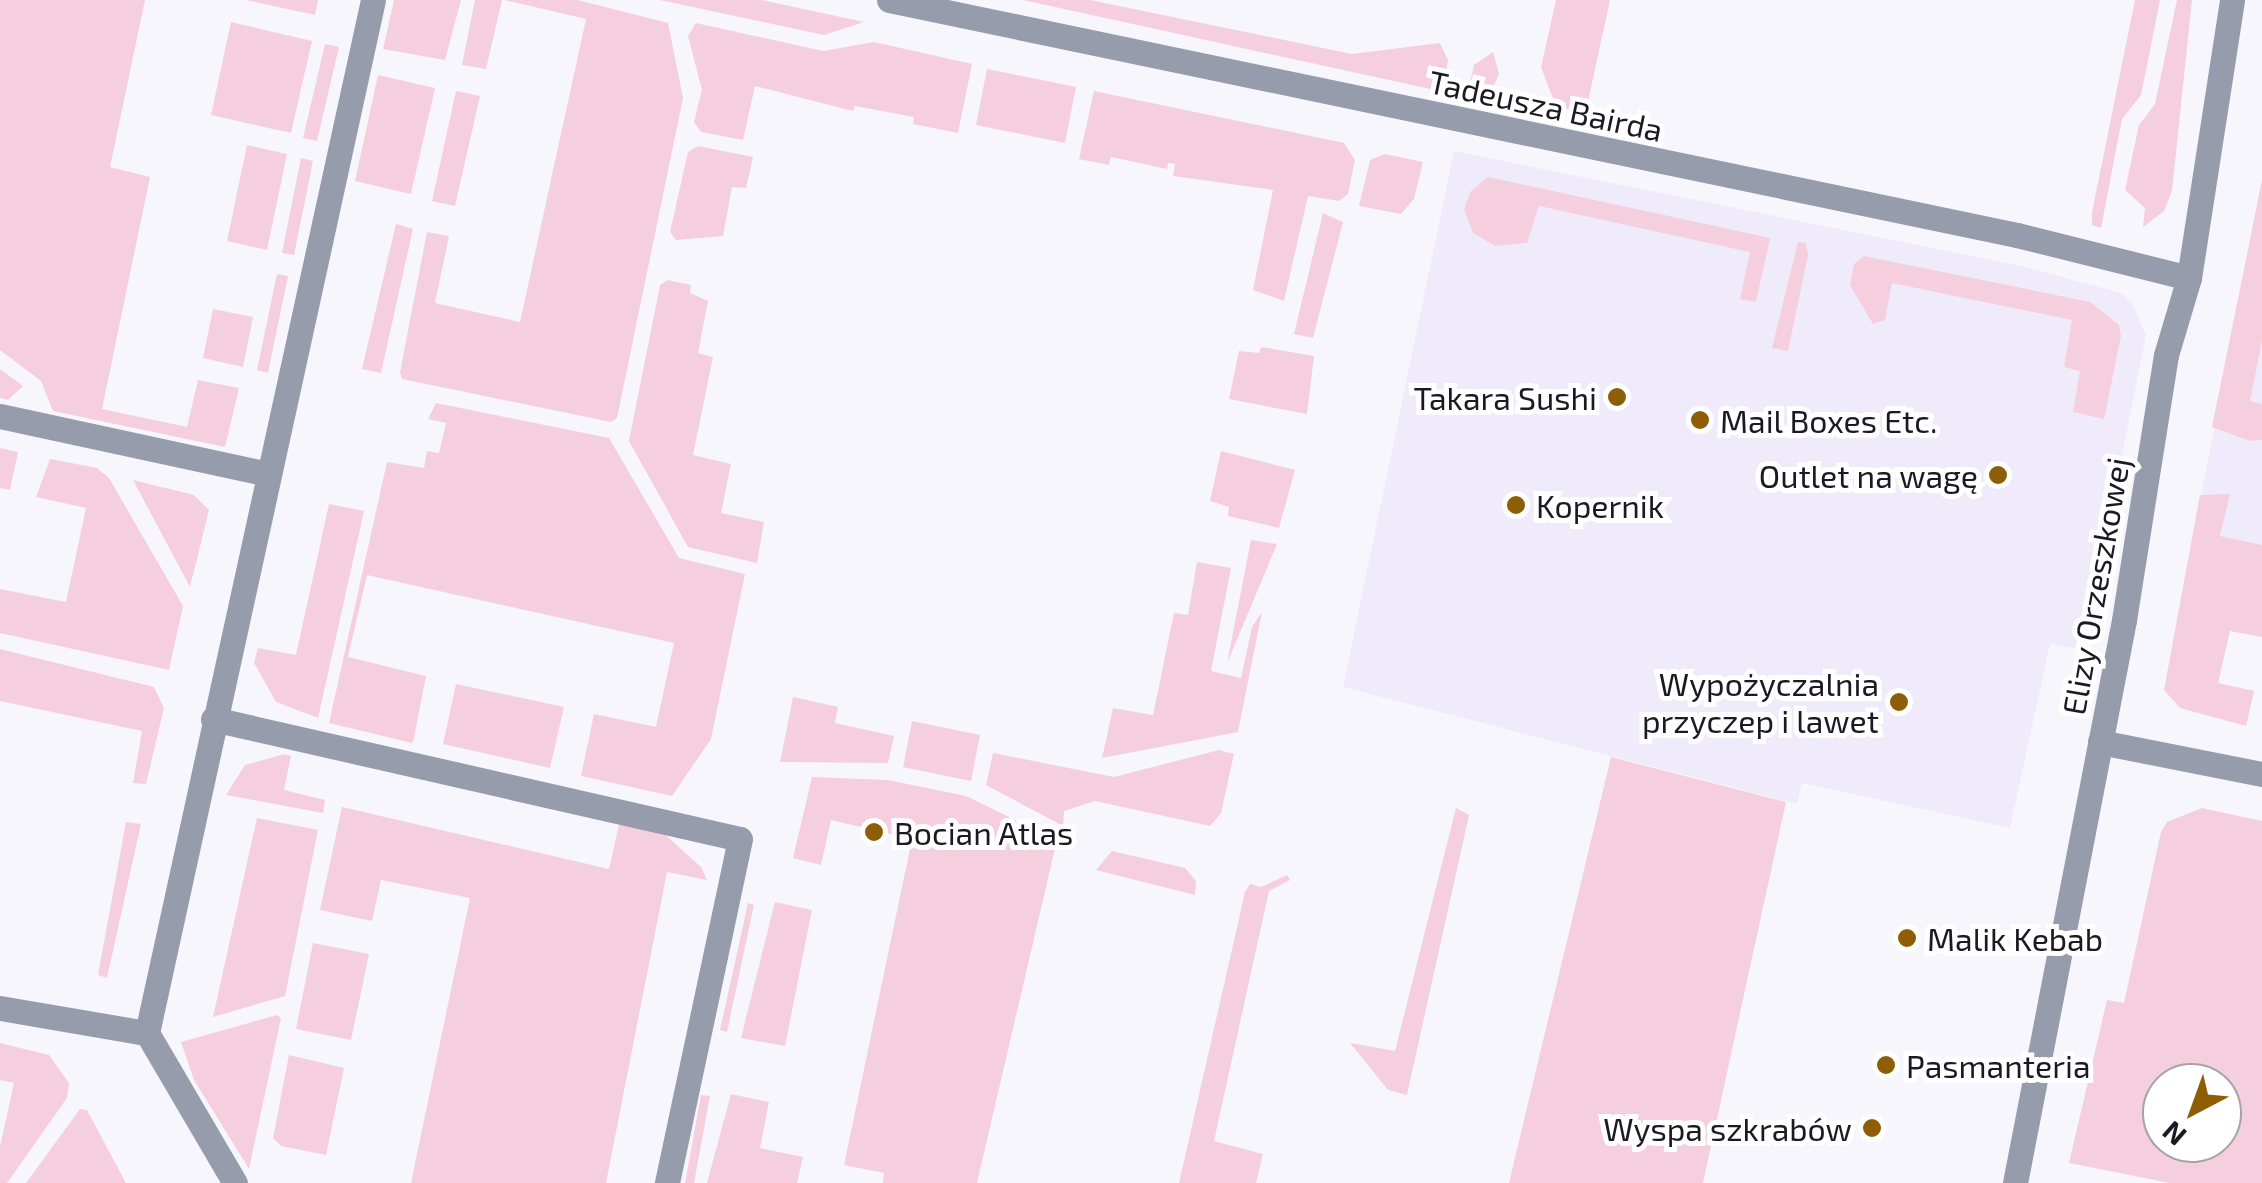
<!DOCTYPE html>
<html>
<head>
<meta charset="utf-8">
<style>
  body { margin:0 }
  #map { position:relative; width:2262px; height:1183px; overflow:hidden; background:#f7f6fc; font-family:"Exo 2",sans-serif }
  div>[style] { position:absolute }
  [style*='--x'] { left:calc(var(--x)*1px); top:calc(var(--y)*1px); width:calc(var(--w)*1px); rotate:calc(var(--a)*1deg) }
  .built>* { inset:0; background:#efebfb }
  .green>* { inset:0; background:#f5cfde }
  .minor>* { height:25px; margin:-12.5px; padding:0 12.5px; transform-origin:12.5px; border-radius:12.5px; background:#969cab }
  .dots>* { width:28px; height:28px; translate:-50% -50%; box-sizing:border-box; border:5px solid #fff; border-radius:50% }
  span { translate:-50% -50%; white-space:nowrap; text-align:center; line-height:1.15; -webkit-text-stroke:10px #fff; paint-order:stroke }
  .street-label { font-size:32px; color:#1c1924 }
  .poi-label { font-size:32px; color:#1c1924 }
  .right { translate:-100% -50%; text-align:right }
  .left { translate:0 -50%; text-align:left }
  .north { position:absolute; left:2142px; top:1063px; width:100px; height:100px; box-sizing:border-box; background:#fff; border:2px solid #a4a3a7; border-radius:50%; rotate:221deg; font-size:28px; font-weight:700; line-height:40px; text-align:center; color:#1c1924 }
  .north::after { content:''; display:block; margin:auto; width:35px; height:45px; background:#8e5e07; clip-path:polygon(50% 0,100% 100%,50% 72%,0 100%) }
</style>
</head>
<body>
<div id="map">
  <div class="built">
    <i style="clip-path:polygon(1454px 151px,2021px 266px,2121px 293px,2132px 303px,2146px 335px,2083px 650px,2050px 644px,2010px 828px,1802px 783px,1797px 804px,1343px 687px)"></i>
    <i style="clip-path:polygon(2262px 180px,2262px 587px,2186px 574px)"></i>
  </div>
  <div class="green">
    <i style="clip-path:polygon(0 0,145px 0,110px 167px,150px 177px,102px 409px,187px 427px,198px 380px,239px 388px,225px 447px,53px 411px,41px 381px,0 350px)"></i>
    <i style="clip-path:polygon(246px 0,318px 0,315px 15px)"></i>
    <i style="clip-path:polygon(394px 0,461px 0,445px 60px,383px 49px)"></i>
    <i style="clip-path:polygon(475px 0,502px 0,486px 69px,462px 65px)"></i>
    <i style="clip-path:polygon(505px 0,578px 0,668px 23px,683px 98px,617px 418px,611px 422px,402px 379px,400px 372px,427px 232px,449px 236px,435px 303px,520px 322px,586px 19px)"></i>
    <i style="clip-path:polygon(660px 0,762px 0,864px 22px,824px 35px)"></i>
    <i style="clip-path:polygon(1023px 0,1090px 0,1352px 54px,1440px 43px,1448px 60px,1445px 79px,1470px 84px,1474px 65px,1493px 52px,1499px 74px,1492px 89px,1476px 99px)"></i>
    <i style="clip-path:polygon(1556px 0,1610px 0,1584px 120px,1554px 101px,1541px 67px)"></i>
    <i style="clip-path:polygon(2135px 0,2160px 0,2141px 95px,2122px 119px,2101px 228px,2092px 225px,2092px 212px)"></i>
    <i style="clip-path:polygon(2177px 0,2192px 0,2172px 191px,2164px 211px,2143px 227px,2145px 208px,2125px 190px,2139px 125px,2155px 104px)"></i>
    <i style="clip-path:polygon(231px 22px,312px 41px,291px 133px,211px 115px)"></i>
    <i style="clip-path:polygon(696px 23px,823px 51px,874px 42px,972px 64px,958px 133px,913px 124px,914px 117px,855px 106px,853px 111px,755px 86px,743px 140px,701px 132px,694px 122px,702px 90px,688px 36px)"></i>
    <i style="clip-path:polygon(325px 44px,339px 47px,317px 141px,303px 138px)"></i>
    <i style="clip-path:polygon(987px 69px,1076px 87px,1065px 143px,976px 125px)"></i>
    <i style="clip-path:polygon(378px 75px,435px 88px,411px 194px,355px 181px)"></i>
    <i style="clip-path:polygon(456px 91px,480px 96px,455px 206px,432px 201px)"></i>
    <i style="clip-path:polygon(1094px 91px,1344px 143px,1355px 160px,1348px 194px,1339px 201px,1308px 196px,1284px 301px,1253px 290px,1273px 190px,1173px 176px,1175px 164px,1168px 163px,1167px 169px,1111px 157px,1109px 165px,1079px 159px)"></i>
    <i style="clip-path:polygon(247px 145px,287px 154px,267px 250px,227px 241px)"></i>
    <i style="clip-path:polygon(698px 146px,753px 157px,746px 188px,732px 187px,723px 236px,676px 240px,670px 232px,688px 152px)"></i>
    <i style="clip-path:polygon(1385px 154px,1423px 162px,1414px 199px,1401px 214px,1359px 206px,1370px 160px)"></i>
    <i style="clip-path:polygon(301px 158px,313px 161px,294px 255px,282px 253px)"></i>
    <i style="clip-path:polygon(1488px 177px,1770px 238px,1756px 302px,1740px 299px,1750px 252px,1539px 206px,1527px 243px,1495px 246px,1473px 233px,1464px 209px,1471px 191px)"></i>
    <i style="clip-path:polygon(2262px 180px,2262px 341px,2250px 401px,2262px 404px,2262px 440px,2250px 441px,2212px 427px)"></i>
    <i style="clip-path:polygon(1323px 213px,1343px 222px,1313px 338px,1294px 334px)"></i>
    <i style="clip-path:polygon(396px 224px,413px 229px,381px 373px,362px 369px)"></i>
    <i style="clip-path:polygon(1798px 242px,1806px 243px,1808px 255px,1788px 351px,1772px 348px)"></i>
    <i style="clip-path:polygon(1864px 256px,2090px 302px,2119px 325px,2121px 336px,2104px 419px,2073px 412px,2080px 371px,2064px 367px,2072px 320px,1892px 283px,1885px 320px,1873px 324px,1850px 285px,1854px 264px)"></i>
    <i style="clip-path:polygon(277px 274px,288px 276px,268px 373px,257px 370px)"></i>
    <i style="clip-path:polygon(668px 280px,691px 285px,690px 293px,708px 301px,698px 353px,713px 357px,693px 455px,731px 464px,721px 513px,764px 522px,757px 563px,688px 547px,629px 441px,660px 285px)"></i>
    <i style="clip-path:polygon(213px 309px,253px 317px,243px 367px,203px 358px)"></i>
    <i style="clip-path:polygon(1261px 347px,1314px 356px,1307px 414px,1229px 399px,1239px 351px,1259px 353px)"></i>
    <i style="clip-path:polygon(0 369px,23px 386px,8px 400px,0 398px)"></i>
    <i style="clip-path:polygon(436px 403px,609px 438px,679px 558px,745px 574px,711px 739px,672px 796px,581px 776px,594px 714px,656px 727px,674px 643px,367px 575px,348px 657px,426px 676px,414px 738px,412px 743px,329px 723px,387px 462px,424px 468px,427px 451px,439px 453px,446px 423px,428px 419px)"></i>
    <i style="clip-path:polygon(0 448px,18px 452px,10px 490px,0 488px)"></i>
    <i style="clip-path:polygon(1221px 451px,1295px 470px,1279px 528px,1228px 516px,1229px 507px,1210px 501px)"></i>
    <i style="clip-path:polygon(50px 459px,97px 468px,109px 478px,183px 606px,169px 670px,0 633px,0 589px,66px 602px,86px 508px,36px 497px)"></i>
    <i style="clip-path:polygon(133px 480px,194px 495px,209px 510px,190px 587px)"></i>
    <i style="clip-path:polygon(2230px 494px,2220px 536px,2262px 545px,2262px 637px,2230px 631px,2218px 683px,2254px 691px,2246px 726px,2180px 708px,2164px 690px,2200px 495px)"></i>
    <i style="clip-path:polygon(329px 504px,364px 511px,318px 718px,276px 702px,254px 663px,258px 648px,296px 655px)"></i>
    <i style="clip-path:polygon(1251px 540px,1277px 544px,1228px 661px,1228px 658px)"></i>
    <i style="clip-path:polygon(1197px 562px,1231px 568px,1211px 671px,1241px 678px,1252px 627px,1262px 612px,1238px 732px,1102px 758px,1113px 708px,1153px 715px,1174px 613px,1188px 615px)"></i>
    <i style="clip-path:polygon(0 649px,154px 687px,164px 708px,146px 784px,133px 783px,142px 731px,0 701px)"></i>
    <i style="clip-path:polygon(456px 684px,564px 707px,550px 768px,443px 744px)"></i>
    <i style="clip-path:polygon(793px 697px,838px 707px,835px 723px,894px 736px,888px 763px,780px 762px)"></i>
    <i style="clip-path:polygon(912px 721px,980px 735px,971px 781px,903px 767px)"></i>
    <i style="clip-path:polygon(1219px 750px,1234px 754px,1221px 813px,1210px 826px,1095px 801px,1064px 811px,1063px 826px,986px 785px,993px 753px,1114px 777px)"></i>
    <i style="clip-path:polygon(285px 754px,291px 756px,284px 790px,325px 800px,323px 813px,226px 795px,245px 765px)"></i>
    <i style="clip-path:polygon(1611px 757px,1786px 802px,1703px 1183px,1509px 1183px)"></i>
    <i style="clip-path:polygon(812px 777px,888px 780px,966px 796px,1057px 840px,977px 1183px,883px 1183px,884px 1173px,844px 1165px,912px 839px,831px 820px,821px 865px,793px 858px)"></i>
    <i style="clip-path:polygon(342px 807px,609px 869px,620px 820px,662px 832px,701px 867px,707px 880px,667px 872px,606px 1183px,411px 1183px,470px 898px,381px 880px,372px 921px,320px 910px)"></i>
    <i style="clip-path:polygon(1456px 808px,1469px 815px,1407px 1095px,1388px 1090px,1350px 1043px,1395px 1051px)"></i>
    <i style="clip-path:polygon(evenodd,2202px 808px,2262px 821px,2262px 1183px,2170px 1183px,2069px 1163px,2107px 1000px,2124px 1003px,2161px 832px,2167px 822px,2202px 808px,2162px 1083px,2222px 1083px,2222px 1143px,2162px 1143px,2162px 1083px)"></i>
    <i style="clip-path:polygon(257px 818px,318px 830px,285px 996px,213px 1017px)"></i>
    <i style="clip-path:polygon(126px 822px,141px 824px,107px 978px,98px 975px)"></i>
    <i style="clip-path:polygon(1112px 851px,1185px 868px,1196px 881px,1195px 895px,1096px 870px)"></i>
    <i style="clip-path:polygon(1287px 875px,1290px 880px,1269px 891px,1214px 1141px,1263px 1154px,1256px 1183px,1179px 1183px,1245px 892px,1250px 884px,1261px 887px)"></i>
    <i style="clip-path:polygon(775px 902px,812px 910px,785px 1046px,741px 1038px)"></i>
    <i style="clip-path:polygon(748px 903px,754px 905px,727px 1032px,720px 1030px)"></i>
    <i style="clip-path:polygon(313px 943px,369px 954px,351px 1040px,296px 1029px)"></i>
    <i style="clip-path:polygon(277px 1015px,281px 1018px,249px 1169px,194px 1080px,181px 1042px)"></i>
    <i style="clip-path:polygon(0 1043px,49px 1055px,69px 1083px,67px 1098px,7px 1183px,0 1183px,0 1147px,14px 1083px,0 1080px)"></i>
    <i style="clip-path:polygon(289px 1055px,344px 1068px,326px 1155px,281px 1146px,273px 1138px)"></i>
    <i style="clip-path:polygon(731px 1094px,769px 1102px,760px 1148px,803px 1157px,797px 1183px,707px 1183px)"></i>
    <i style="clip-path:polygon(701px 1095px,710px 1096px,694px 1183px,685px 1183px)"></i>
    <i style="clip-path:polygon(80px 1109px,87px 1110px,126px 1183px,26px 1183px)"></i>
  </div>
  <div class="minor">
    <i style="--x:889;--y:0;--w:1152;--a:11.77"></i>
    <i style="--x:2017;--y:235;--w:177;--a:14"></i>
    <i style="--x:0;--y:416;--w:274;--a:12.2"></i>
    <i style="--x:213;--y:719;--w:540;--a:12.83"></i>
    <i style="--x:740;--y:839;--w:352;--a:102"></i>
    <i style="--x:2100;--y:742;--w:165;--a:11.2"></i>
    <i style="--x:0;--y:1008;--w:149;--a:9.7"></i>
    <i style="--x:235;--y:1183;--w:174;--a:-120.4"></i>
    <i style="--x:147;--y:1033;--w:1057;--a:-77.66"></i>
    <i style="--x:2015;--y:1183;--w:573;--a:-79.04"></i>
    <i style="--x:2124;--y:620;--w:268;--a:-81"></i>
    <i style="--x:2166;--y:355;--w:80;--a:-73.4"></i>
    <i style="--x:2189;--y:278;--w:281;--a:-81.2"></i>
  </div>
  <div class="dots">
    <i style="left:1617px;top:397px;background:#8e5e07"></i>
    <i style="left:1700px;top:420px;background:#8e5e07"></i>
    <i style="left:1998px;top:475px;background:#8e5e07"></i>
    <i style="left:1516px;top:505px;background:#8e5e07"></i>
    <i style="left:1899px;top:702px;background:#8e5e07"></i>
    <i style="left:874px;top:832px;background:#8e5e07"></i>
    <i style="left:1907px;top:938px;background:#8e5e07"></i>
    <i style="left:1886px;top:1065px;background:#8e5e07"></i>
    <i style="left:1872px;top:1128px;background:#8e5e07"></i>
  </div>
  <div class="street-label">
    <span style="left:1546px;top:105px;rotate:12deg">Tadeusza Bairda</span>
    <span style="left:2095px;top:586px;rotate:-80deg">Elizy Orzeszkowej</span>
  </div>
  <div class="poi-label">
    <span class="right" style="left:1597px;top:397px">Takara Sushi</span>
    <span class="left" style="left:1720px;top:420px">Mail Boxes Etc.</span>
    <span class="right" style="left:1978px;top:475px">Outlet na wagę</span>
    <span class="left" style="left:1536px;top:505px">Kopernik</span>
    <span class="right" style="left:1879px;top:702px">Wypożyczalnia<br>przyczep i lawet</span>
    <span class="left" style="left:894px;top:832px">Bocian Atlas</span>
    <span class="left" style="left:1927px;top:938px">Malik Kebab</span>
    <span class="left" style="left:1906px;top:1065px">Pasmanteria</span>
    <span class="right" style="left:1852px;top:1128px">Wyspa szkrabów</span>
  </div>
  <div class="north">N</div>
</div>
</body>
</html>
